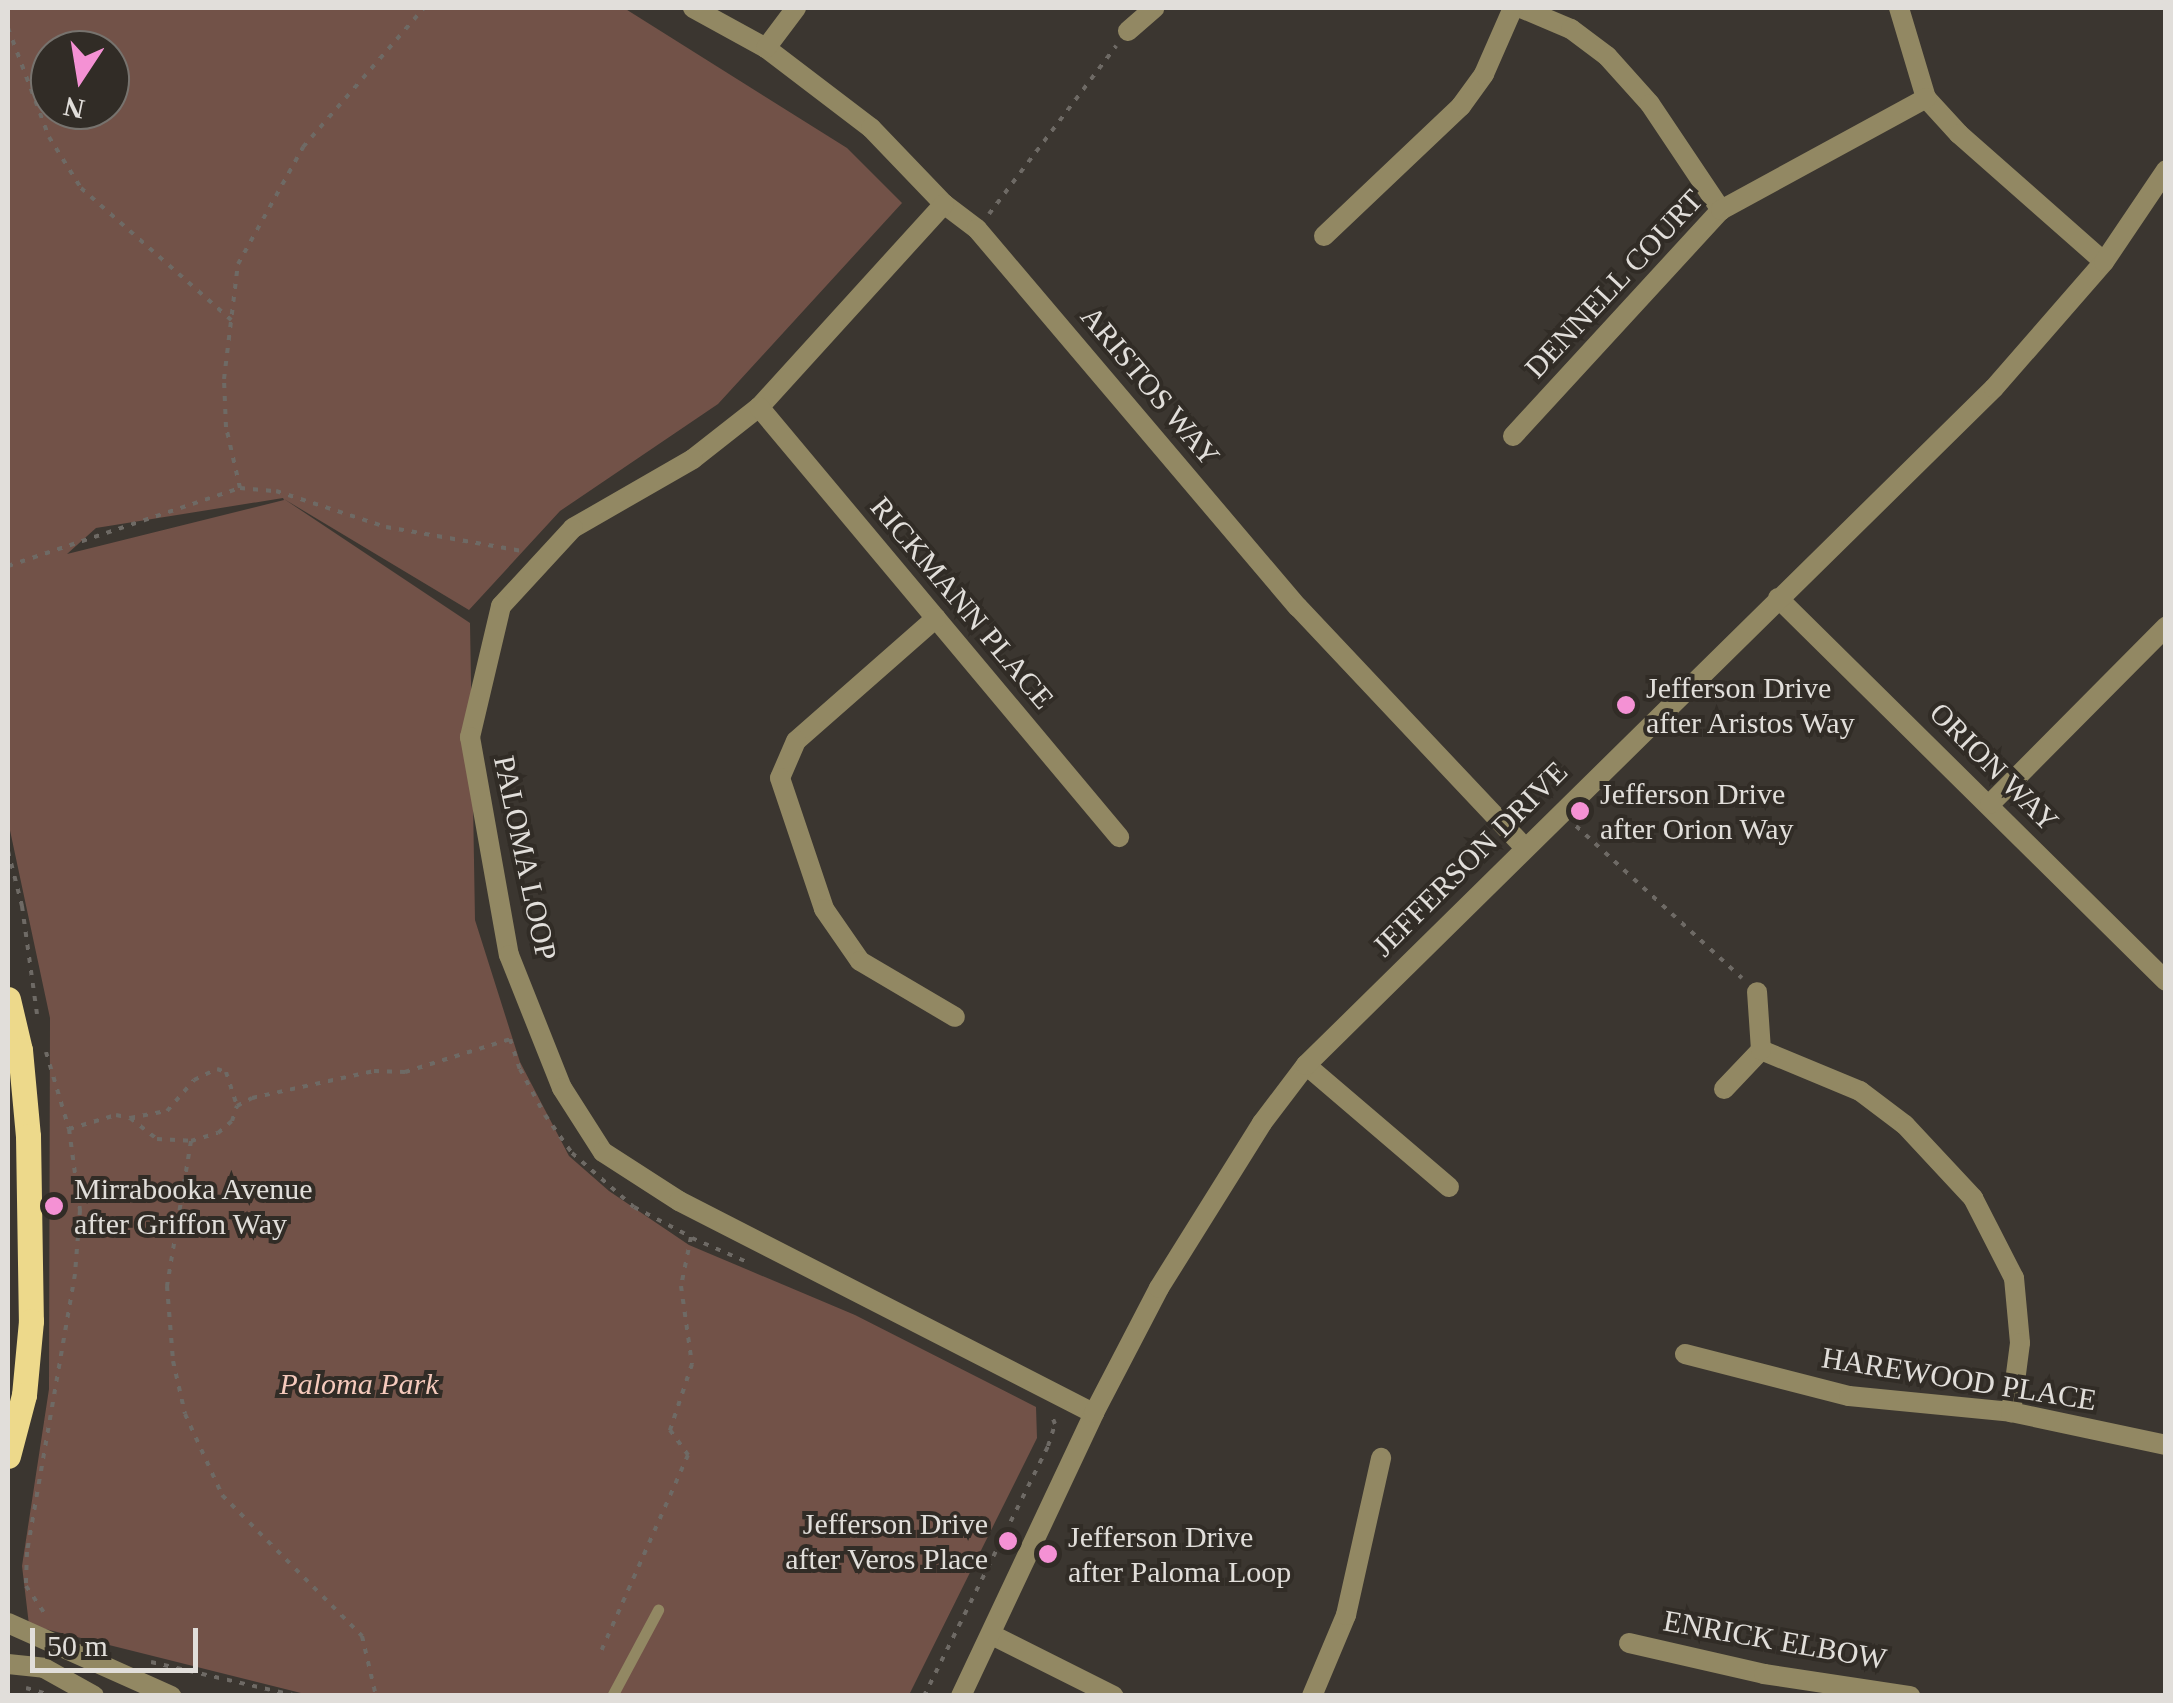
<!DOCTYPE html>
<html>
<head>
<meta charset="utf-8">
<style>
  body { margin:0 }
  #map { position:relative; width:2173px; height:1703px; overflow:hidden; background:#3b3630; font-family:"Times New Roman",serif }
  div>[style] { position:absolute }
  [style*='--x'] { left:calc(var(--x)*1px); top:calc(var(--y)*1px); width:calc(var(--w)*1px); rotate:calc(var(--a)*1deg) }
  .green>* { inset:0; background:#725248 }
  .path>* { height:4px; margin-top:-2px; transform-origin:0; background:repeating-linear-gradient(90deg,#6e6a65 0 5px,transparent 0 13px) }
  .service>* { height:11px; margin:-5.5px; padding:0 5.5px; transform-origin:5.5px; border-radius:5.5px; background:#928863 }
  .minor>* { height:20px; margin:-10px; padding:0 10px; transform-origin:10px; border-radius:10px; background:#928863 }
  .tertiary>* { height:20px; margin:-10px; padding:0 10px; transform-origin:10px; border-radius:10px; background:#928863 }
  .primary>* { height:25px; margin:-12.5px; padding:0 12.5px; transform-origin:12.5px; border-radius:12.5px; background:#edd98b }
  .dots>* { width:28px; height:28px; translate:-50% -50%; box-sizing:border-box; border:5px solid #312c26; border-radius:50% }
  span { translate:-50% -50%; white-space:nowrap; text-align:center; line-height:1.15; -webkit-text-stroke:8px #312c26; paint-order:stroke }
  .street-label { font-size:30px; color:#e1deda }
  .poi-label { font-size:30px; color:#e1deda }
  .left { translate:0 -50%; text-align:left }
  .right { translate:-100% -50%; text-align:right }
  .park-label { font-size:30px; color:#f5cabc; font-style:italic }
  .frame { position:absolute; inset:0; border:10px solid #e1deda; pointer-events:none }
  .north { position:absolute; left:30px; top:30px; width:100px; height:100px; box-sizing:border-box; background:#312c26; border:2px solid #77736e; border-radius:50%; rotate:192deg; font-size:28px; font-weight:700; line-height:40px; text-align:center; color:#e1deda }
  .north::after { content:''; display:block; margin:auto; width:35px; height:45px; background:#f491d4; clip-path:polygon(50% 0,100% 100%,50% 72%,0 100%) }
  .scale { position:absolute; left:30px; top:1628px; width:168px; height:45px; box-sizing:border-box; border:5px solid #e1deda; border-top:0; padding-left:12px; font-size:30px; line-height:35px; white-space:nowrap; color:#e1deda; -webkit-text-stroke:8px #312c26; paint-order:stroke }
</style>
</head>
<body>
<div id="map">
  <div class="green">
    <i style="clip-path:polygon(evenodd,8px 8px,624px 8px,847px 148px,902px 203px,718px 404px,560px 511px,469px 610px,284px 499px,470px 623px,475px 920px,520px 1062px,569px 1156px,609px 1191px,689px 1245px,855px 1315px,1036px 1407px,1037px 1438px,909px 1695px,309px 1695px,29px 1625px,22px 1566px,49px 1389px,50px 1018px,8px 821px,8px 8px,50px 50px,110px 50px,110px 110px,50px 110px,50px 50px,8px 8px,283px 498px,284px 500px,67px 554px,96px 528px,283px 498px)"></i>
  </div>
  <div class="path">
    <i style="--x:8;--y:28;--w:116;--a:69.4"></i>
    <i style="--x:49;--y:137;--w:60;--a:57.9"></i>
    <i style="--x:81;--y:188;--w:200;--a:41.3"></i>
    <i style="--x:989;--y:214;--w:211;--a:-52.9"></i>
    <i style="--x:240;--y:488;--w:36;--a:5"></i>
    <i style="--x:276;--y:491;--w:116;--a:18.1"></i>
    <i style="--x:386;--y:527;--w:138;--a:10"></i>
    <i style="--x:8;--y:566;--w:245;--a:-18.6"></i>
    <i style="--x:240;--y:488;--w:63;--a:-102.9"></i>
    <i style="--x:226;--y:427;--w:48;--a:-92.4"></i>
    <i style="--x:224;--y:379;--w:116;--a:-83.1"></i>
    <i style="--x:238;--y:264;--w:134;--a:-60.9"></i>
    <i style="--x:303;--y:147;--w:184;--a:-49"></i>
    <i style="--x:1576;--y:826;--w:225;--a:42.5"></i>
    <i style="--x:8;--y:851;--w:57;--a:75.7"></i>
    <i style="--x:22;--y:906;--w:109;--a:82.1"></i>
    <i style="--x:46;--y:1052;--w:80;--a:73.4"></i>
    <i style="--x:69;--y:1129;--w:82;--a:82.3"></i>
    <i style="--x:80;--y:1210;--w:64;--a:94.5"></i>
    <i style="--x:75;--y:1274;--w:282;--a:99.8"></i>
    <i style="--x:27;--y:1552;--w:34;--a:92"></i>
    <i style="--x:26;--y:1586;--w:37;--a:56"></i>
    <i style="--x:130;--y:1118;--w:38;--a:-11"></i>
    <i style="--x:167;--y:1111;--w:41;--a:-48.9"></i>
    <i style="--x:194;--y:1080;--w:25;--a:-26"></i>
    <i style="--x:217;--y:1069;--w:9;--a:18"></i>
    <i style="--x:226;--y:1072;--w:36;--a:72"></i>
    <i style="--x:69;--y:1129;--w:49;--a:-16.6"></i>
    <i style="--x:116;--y:1115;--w:14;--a:12"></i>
    <i style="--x:130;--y:1118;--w:34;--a:38"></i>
    <i style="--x:157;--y:1139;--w:34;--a:3"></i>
    <i style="--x:191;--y:1141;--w:147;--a:99.4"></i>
    <i style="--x:167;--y:1286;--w:75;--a:85.4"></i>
    <i style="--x:173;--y:1361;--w:54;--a:77.2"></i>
    <i style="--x:185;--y:1414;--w:89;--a:65.4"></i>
    <i style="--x:222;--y:1495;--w:199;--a:45.2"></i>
    <i style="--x:362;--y:1636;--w:62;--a:76.9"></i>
    <i style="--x:191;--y:1141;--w:28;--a:-17"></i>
    <i style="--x:218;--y:1133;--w:18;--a:-41"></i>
    <i style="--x:232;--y:1121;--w:16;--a:-72"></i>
    <i style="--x:237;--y:1106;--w:17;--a:-28"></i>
    <i style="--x:252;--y:1098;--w:125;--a:-12.5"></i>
    <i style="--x:374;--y:1071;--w:31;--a:2"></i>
    <i style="--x:405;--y:1072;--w:110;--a:-17.4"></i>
    <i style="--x:510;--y:1039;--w:32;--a:72"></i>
    <i style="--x:520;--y:1069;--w:52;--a:61.5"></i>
    <i style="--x:545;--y:1115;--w:47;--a:54.6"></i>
    <i style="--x:572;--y:1153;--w:82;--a:41.1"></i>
    <i style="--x:634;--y:1207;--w:64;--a:27.8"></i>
    <i style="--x:691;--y:1237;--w:50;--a:101.5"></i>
    <i style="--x:681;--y:1286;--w:79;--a:82"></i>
    <i style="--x:692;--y:1364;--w:70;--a:108.4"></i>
    <i style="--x:670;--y:1430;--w:31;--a:54"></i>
    <i style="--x:688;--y:1455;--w:218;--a:113.9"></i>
    <i style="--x:692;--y:1238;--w:60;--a:23.6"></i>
    <i style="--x:151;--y:1662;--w:150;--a:13.1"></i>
    <i style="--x:26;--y:1688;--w:19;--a:16"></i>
    <i style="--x:924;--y:1696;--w:279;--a:-63.6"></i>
    <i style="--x:1048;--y:1446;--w:23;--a:-72"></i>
    <i style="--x:1055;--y:1424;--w:9;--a:-111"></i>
  </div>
  <div class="service">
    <i style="--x:612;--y:1696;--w:98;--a:-61.9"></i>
  </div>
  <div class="minor">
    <i style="--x:693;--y:8;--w:83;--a:28.7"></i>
    <i style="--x:766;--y:48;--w:132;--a:37.3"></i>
    <i style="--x:871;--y:128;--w:105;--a:46.2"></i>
    <i style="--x:944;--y:204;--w:41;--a:37.1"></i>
    <i style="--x:977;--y:229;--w:496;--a:49.7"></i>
    <i style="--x:1298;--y:607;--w:330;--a:46.7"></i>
    <i style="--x:1521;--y:8;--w:54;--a:22.8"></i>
    <i style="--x:1571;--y:29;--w:45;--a:36.9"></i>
    <i style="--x:1607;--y:56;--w:64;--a:48.1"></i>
    <i style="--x:1650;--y:104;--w:128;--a:56.2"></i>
    <i style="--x:1899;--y:8;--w:94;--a:73.3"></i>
    <i style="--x:1926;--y:98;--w:49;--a:47.5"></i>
    <i style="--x:1959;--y:134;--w:193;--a:41.4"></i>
    <i style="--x:1128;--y:31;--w:35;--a:-41"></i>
    <i style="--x:766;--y:48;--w:50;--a:-53.1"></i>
    <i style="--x:944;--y:204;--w:275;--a:132.3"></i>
    <i style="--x:759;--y:407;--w:84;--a:141.8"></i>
    <i style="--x:693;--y:459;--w:138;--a:150.1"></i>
    <i style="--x:573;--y:528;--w:106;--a:132.7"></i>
    <i style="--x:501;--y:606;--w:135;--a:103.3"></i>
    <i style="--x:470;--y:737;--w:221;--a:79.9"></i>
    <i style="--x:509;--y:955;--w:143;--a:68.3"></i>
    <i style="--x:562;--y:1088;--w:76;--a:57.4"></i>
    <i style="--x:603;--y:1152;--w:90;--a:32.8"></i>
    <i style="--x:679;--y:1201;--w:466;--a:27.1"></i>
    <i style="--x:1324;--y:236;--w:189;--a:-43.5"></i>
    <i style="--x:1461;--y:106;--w:39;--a:-54"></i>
    <i style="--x:1484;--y:74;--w:72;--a:-66.3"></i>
    <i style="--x:759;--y:407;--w:561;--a:50.06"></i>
    <i style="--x:1513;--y:436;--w:307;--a:-47.4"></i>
    <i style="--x:1721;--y:210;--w:234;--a:-28.6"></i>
    <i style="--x:1778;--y:598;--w:545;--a:44.63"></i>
    <i style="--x:936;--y:618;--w:186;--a:138.7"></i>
    <i style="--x:796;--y:741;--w:40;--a:113.4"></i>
    <i style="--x:780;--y:778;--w:138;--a:71.4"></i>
    <i style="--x:824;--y:909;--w:63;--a:55.3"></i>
    <i style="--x:860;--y:961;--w:110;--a:30.5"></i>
    <i style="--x:1990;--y:804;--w:250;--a:-45.2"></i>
    <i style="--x:1761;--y:1050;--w:107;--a:22.5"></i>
    <i style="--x:1860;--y:1091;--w:56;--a:37.1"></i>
    <i style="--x:1905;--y:1125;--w:100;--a:47"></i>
    <i style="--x:1973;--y:1198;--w:90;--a:62.9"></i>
    <i style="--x:2014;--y:1278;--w:65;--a:84.7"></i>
    <i style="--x:2020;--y:1343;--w:70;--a:97.4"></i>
    <i style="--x:1306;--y:1065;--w:188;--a:40.5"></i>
    <i style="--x:1724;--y:1089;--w:54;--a:-46.5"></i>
    <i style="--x:1761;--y:1050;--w:58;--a:-93.9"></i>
    <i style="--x:1685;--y:1354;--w:169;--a:14.4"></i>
    <i style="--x:1849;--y:1396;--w:163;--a:5.6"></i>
    <i style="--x:2011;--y:1412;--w:158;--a:12"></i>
    <i style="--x:992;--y:1635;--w:136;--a:26.6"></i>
    <i style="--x:1629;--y:1643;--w:139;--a:12.9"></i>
    <i style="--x:1764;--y:1674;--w:148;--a:8.6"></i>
    <i style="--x:961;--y:1696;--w:313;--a:-64.8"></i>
    <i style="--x:1094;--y:1413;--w:141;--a:-62.5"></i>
    <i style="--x:1159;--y:1288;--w:195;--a:-58"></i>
    <i style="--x:1262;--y:1123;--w:73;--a:-52.8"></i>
    <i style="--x:1306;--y:1065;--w:965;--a:-44.54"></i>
    <i style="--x:1994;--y:388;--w:167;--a:-48.9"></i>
    <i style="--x:2104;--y:262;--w:111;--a:-56"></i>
    <i style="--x:1312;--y:1696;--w:88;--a:-67.2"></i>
    <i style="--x:1346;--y:1615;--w:161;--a:-77.4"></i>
  </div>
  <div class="tertiary">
    <i style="--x:8;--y:1623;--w:179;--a:24.1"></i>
    <i style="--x:8;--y:1664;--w:36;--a:6"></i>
    <i style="--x:44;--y:1668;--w:57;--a:29.2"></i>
  </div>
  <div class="primary">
    <i style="--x:8;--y:999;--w:52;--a:76.8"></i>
    <i style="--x:20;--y:1050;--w:86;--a:84.7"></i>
    <i style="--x:28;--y:1136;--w:185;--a:89.1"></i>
    <i style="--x:31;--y:1321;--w:74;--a:95.4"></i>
    <i style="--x:24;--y:1395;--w:63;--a:104.7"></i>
  </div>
  <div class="dots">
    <i style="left:1626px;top:705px;background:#f491d4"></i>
    <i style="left:1580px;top:811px;background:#f491d4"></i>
    <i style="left:54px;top:1206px;background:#f491d4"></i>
    <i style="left:1008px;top:1541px;background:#f491d4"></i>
    <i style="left:1048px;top:1554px;background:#f491d4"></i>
  </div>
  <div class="street-label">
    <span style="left:1614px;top:284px;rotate:-47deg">DENNELL COURT</span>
    <span style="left:1150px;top:386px;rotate:50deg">ARISTOS WAY</span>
    <span style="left:962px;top:603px;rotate:50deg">RICKMANN PLACE</span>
    <span style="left:1994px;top:767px;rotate:45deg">ORION WAY</span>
    <span style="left:525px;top:858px;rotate:78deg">PALOMA LOOP</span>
    <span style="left:1470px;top:859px;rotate:-45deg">JEFFERSON DRIVE</span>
    <span style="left:1959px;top:1379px;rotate:9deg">HAREWOOD PLACE</span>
    <span style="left:1775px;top:1640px;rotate:10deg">ENRICK ELBOW</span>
  </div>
  <div class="poi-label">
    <span class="left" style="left:1646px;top:705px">Jefferson Drive<br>after Aristos Way</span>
    <span class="left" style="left:1600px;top:811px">Jefferson Drive<br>after Orion Way</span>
    <span class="left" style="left:74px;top:1206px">Mirrabooka Avenue<br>after Griffon Way</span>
    <span class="right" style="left:988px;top:1541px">Jefferson Drive<br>after Veros Place</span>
    <span class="left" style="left:1068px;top:1554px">Jefferson Drive<br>after Paloma Loop</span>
  </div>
  <div class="park-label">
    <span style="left:359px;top:1384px">Paloma Park</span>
  </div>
  <div class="frame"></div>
  <div class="north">N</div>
  <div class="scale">50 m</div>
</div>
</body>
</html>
